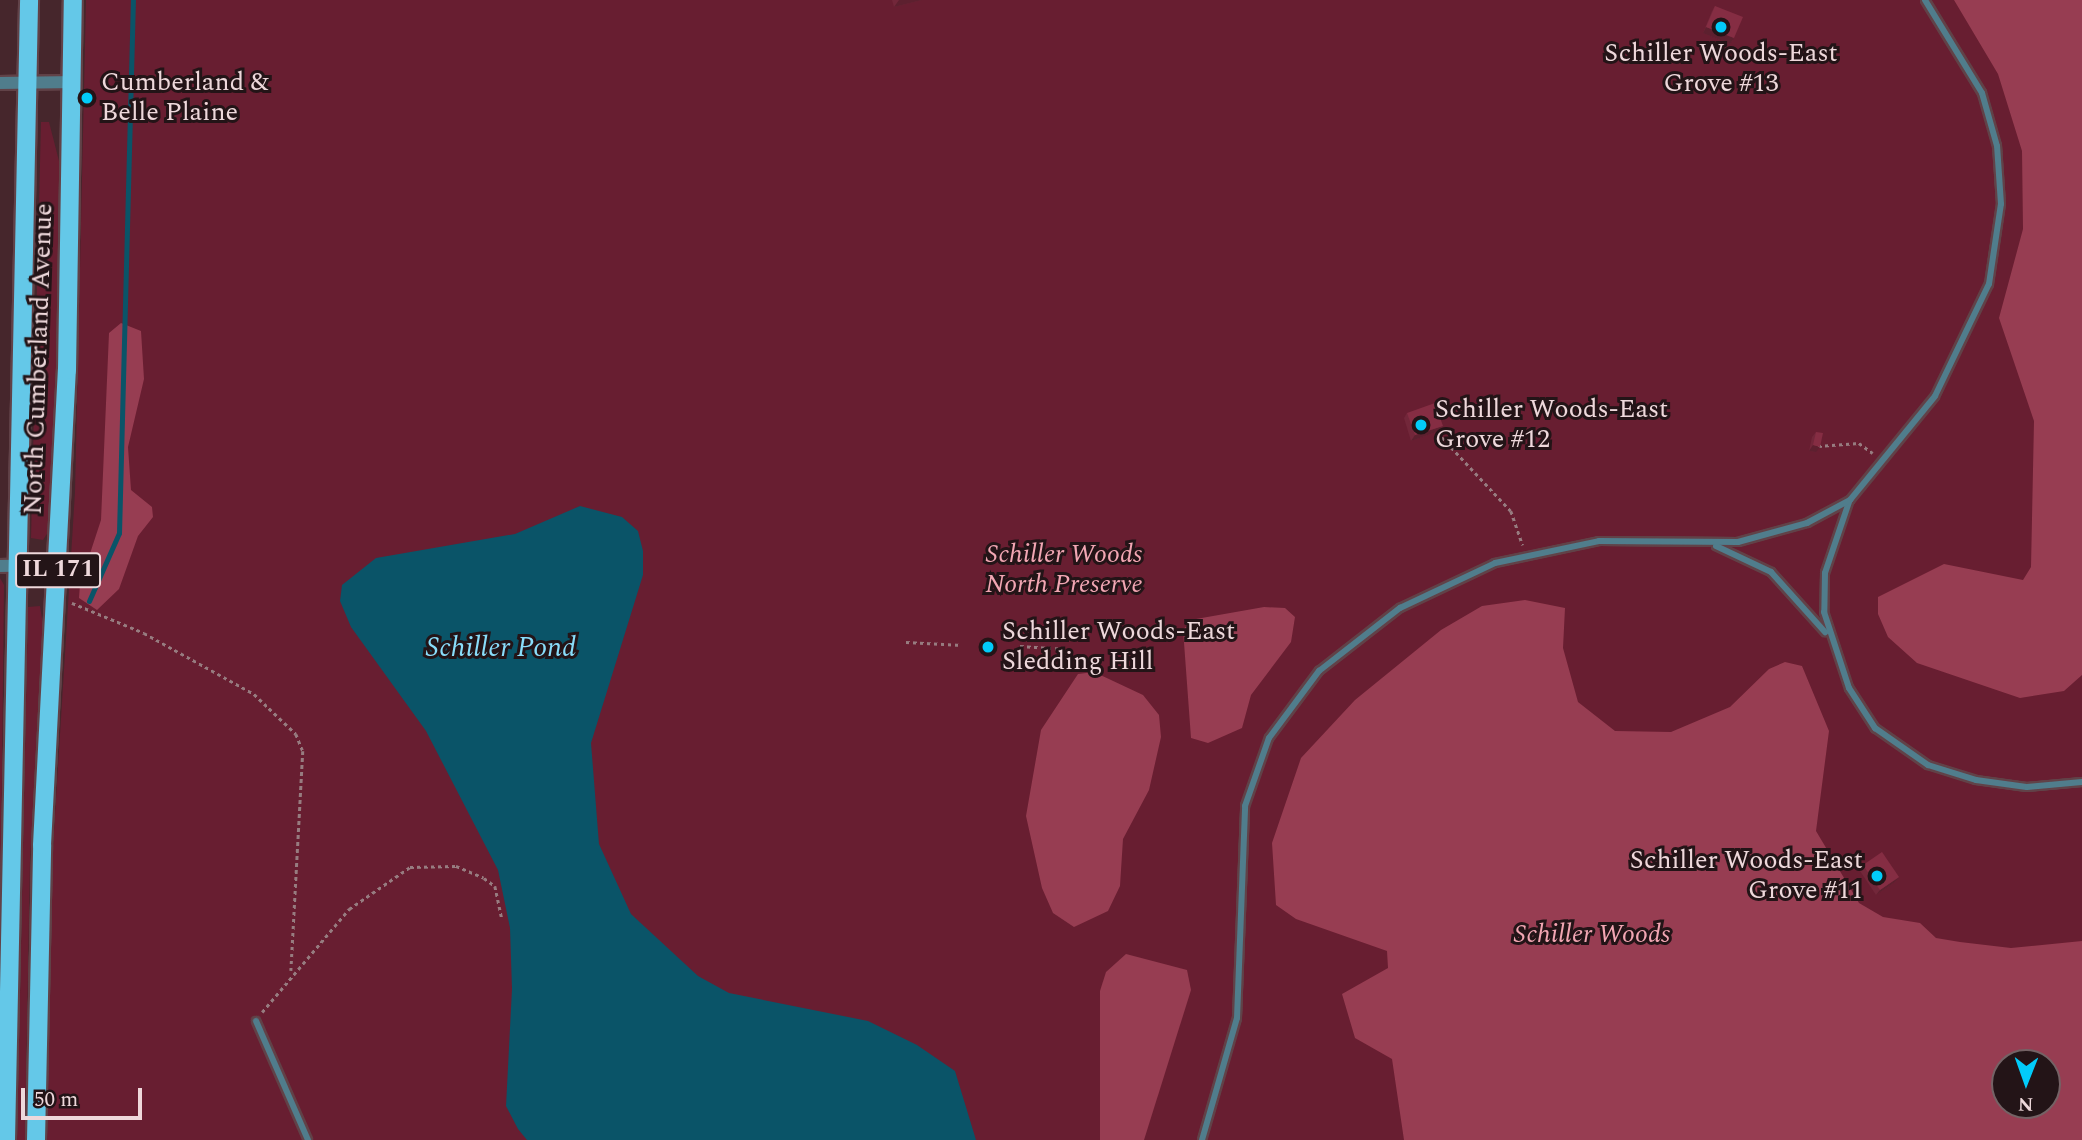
<!DOCTYPE html>
<html>
<head>
<meta charset="utf-8">
<style>
  body { margin:0 }
  #map { position:relative; width:2082px; height:1140px; overflow:hidden; background:#46262c; font-family:Spectral,serif }
  div>[style] { position:absolute }
  [style*='--x'] { left:calc(var(--x)*1px); top:calc(var(--y)*1px); width:calc(var(--w)*1px); rotate:calc(var(--a)*1deg) }
  .green>* { inset:0; background:#681e31 }
  .forest>* { inset:0; background:#973d52 }
  .water>* { inset:0; background:#0a5468 }
  .stream>* { height:5px; margin:-2.5px; padding:0 2.5px; transform-origin:2.5px; border-radius:2.5px; background:#0a5468 }
  .path>* { height:2.5px; margin-top:-1.25px; transform-origin:0; background:repeating-linear-gradient(90deg,#977c80 0 3.5px,transparent 0 7px) }
  .roads { filter:drop-shadow(2px 0 #614248) drop-shadow(-2px 0 #614248) drop-shadow(0 2px #614248) drop-shadow(0 -2px #614248) }
  .lane>* { height:6px; margin:-3px; padding:0 3px; transform-origin:3px; border-radius:3px; background:#507d8c }
  .street>* { height:12px; margin:-6px; padding:0 6px; transform-origin:6px; border-radius:6px; background:#507d8c }
  .primary>* { height:18px; margin:-9px; padding:0 9px; transform-origin:9px; border-radius:9px; background:#64c8e8 }
  .wall>* { inset:0; background:#72273a }
  .shaded-wall>* { inset:0; background:#5d202f }
  .building>* { inset:0; background:#852d43 }
  .dots>* { width:19px; height:19px; translate:-50% -50%; box-sizing:border-box; border:4px solid #231417; border-radius:50% }
  span { translate:-50% -50%; white-space:nowrap; text-align:center; line-height:1.15; -webkit-text-stroke:6px #231417; paint-order:stroke }
  .shield-label span { padding:2px 5px; background:#231417; border:2px solid; border-radius:5px; -webkit-text-stroke-width:0 }
  .shield-label { font-size:24px; color:#eed8db; font-weight:700 }
  .poi-label { font-size:26px; color:#eed8db }
  .left { translate:0 -50%; text-align:left }
  .right { translate:-100% -50%; text-align:right }
  .street-label { font-size:26px; color:#eed8db }
  .park-label { font-size:26px; color:#f2a6b3; font-style:italic }
  .water-label { font-size:28px; color:#89ddfa; font-style:italic }
  .north { position:absolute; left:1991px; top:1049px; width:70px; height:70px; box-sizing:border-box; background:#231417; border:2px solid #746265; border-radius:50%; rotate:181deg; font-size:19px; font-weight:700; line-height:28px; text-align:center; color:#eed8db }
  .north::after { content:''; display:block; margin:auto; width:24px; height:32px; background:#02cbf9; clip-path:polygon(50% 0,100% 100%,50% 72%,0 100%) }
  .scale { position:absolute; left:21px; top:1088px; width:121px; height:32px; box-sizing:border-box; border:4px solid #eed8db; border-top:0; padding-left:9px; font-size:21px; line-height:24px; white-space:nowrap; color:#eed8db; -webkit-text-stroke:5px #231417; paint-order:stroke }
</style>
</head>
<body>
<div id="map">
  <div class="green">
    <i style="clip-path:polygon(evenodd,86px 0,2082px 0,2082px 1140px,47px 1140px,50px 896px,75px 492px,86px 0,2005px 1063px,2047px 1063px,2047px 1105px,2005px 1105px,2005px 1063px)"></i>
    <i style="clip-path:polygon(41px 122px,49px 122px,59px 161px,59px 293px,50px 529px,43px 540px,31px 538px)"></i>
    <i style="clip-path:polygon(0 578px,4px 585px,0 960px)"></i>
    <i style="clip-path:polygon(40px 606px,44px 631px,30px 860px,25px 1140px,17px 1140px,28px 607px)"></i>
  </div>
  <div class="forest">
    <i style="clip-path:polygon(1954px 0,2082px 0,2082px 675px,2064px 691px,2020px 698px,1917px 663px,1888px 637px,1878px 614px,1878px 597px,1944px 564px,2023px 580px,2031px 567px,2034px 421px,1999px 318px,2023px 229px,2022px 151px,1998px 74px)"></i>
    <i style="clip-path:polygon(121px 323px,141px 331px,144px 379px,128px 447px,131px 490px,152px 507px,153px 517px,138px 536px,119px 589px,97px 610px,79px 598px,80px 584px,101px 520px,109px 333px)"></i>
    <i style="clip-path:polygon(evenodd,1525px 600px,1565px 608px,1563px 648px,1578px 702px,1615px 731px,1671px 732px,1730px 707px,1769px 669px,1785px 662px,1802px 666px,1829px 731px,1816px 831px,1859px 903px,1883px 917px,1920px 923px,1936px 938px,1960px 942px,2011px 948px,2082px 941px,2082px 1140px,1404px 1140px,1392px 1059px,1355px 1038px,1342px 994px,1388px 968px,1387px 951px,1296px 919px,1276px 905px,1272px 843px,1301px 758px,1355px 700px,1441px 630px,1482px 606px,1525px 600px,2005px 1063px,2047px 1063px,2047px 1105px,2005px 1105px,2005px 1063px)"></i>
    <i style="clip-path:polygon(1264px 607px,1285px 608px,1295px 617px,1291px 642px,1251px 695px,1242px 728px,1208px 743px,1191px 738px,1183px 629px,1196px 619px)"></i>
    <i style="clip-path:polygon(1094px 672px,1143px 695px,1159px 715px,1161px 737px,1149px 790px,1123px 839px,1120px 886px,1108px 911px,1074px 927px,1053px 913px,1042px 888px,1026px 816px,1041px 730px,1078px 674px)"></i>
    <i style="clip-path:polygon(1126px 954px,1187px 970px,1191px 990px,1144px 1140px,1100px 1140px,1100px 991px,1106px 972px)"></i>
  </div>
  <div class="water">
    <i style="clip-path:polygon(580px 506px,622px 517px,638px 531px,643px 551px,643px 575px,591px 743px,599px 844px,631px 914px,698px 976px,729px 993px,868px 1021px,917px 1045px,955px 1071px,976px 1140px,527px 1140px,518px 1129px,506px 1106px,512px 989px,510px 928px,498px 870px,426px 731px,351px 627px,340px 601px,342px 585px,376px 558px,515px 534px)"></i>
  </div>
  <div class="stream">
    <i style="--x:89;--y:601;--w:74;--a:-66.2"></i>
    <i style="--x:119;--y:533;--w:533;--a:-88.5"></i>
  </div>
  <div class="path">
    <i style="--x:1437;--y:432;--w:108;--a:46.9"></i>
    <i style="--x:1511;--y:511;--w:36;--a:71"></i>
    <i style="--x:1818;--y:446;--w:41;--a:-4.2"></i>
    <i style="--x:1859;--y:443;--w:17;--a:36"></i>
    <i style="--x:72;--y:603;--w:78;--a:22.6"></i>
    <i style="--x:144;--y:633;--w:126;--a:29"></i>
    <i style="--x:254;--y:694;--w:58;--a:43.6"></i>
    <i style="--x:296;--y:734;--w:18;--a:68"></i>
    <i style="--x:303;--y:751;--w:220;--a:93.1"></i>
    <i style="--x:906;--y:642;--w:56;--a:3.1"></i>
    <i style="--x:1020;--y:646;--w:46;--a:3.7"></i>
    <i style="--x:262;--y:1012;--w:135;--a:-49.8"></i>
    <i style="--x:349;--y:909;--w:74;--a:-34.5"></i>
    <i style="--x:410;--y:867;--w:46;--a:-1.2"></i>
    <i style="--x:456;--y:866;--w:30;--a:23"></i>
    <i style="--x:484;--y:878;--w:14;--a:36"></i>
    <i style="--x:495;--y:886;--w:33;--a:78"></i>
  </div>
  <div class="roads">
    <div class="lane">
      <i style="--x:1849;--y:502;--w:75;--a:108.7"></i>
      <i style="--x:1825;--y:573;--w:39;--a:91"></i>
      <i style="--x:1824;--y:612;--w:80;--a:71.8"></i>
      <i style="--x:1849;--y:688;--w:48;--a:57"></i>
      <i style="--x:1875;--y:728;--w:65;--a:34.9"></i>
      <i style="--x:1928;--y:765;--w:50;--a:17.4"></i>
      <i style="--x:1976;--y:780;--w:51;--a:7.8"></i>
      <i style="--x:2027;--y:787;--w:55;--a:-5.2"></i>
      <i style="--x:1716;--y:546;--w:61;--a:25.3"></i>
      <i style="--x:1771;--y:572;--w:81;--a:48"></i>
      <i style="--x:256;--y:1021;--w:130;--a:66.4"></i>
      <i style="--x:1202;--y:1140;--w:127;--a:-74"></i>
      <i style="--x:1237;--y:1018;--w:212;--a:-87.8"></i>
      <i style="--x:1245;--y:806;--w:72;--a:-70.6"></i>
      <i style="--x:1269;--y:738;--w:84;--a:-53.3"></i>
      <i style="--x:1319;--y:671;--w:103;--a:-37.9"></i>
      <i style="--x:1400;--y:608;--w:105;--a:-25.3"></i>
      <i style="--x:1495;--y:563;--w:106;--a:-11.9"></i>
      <i style="--x:1599;--y:541;--w:139;--a:0.4"></i>
      <i style="--x:1738;--y:542;--w:72;--a:-15.4"></i>
      <i style="--x:1807;--y:523;--w:49;--a:-28.1"></i>
      <i style="--x:1850;--y:500;--w:134;--a:-50.7"></i>
      <i style="--x:1935;--y:396;--w:124;--a:-64.3"></i>
      <i style="--x:1989;--y:284;--w:81;--a:-81.5"></i>
      <i style="--x:2001;--y:204;--w:58;--a:-93.9"></i>
      <i style="--x:1997;--y:146;--w:55;--a:-105.8"></i>
      <i style="--x:1982;--y:93;--w:109;--a:-121.5"></i>
    </div>
    <div class="street">
      <i style="--x:0;--y:83;--w:72;--a:-0.8"></i>
      <i style="--x:0;--y:566;--w:58;--a:-1"></i>
    </div>
    <div class="primary">
      <i style="--x:6;--y:1140;--w:1140;--a:-88.84"></i>
      <i style="--x:36;--y:1140;--w:295;--a:-88.8"></i>
      <i style="--x:42;--y:845;--w:476;--a:-87"></i>
      <i style="--x:67;--y:370;--w:370;--a:-89.1"></i>
    </div>
  </div>
  <div class="wall">
    <i style="clip-path:polygon(892px 0,922px 0,894px 7px)"></i>
    <i style="clip-path:polygon(1715px 6px,1734px 38px,1730px 44px,1703px 33px,1712px 11px)"></i>
    <i style="clip-path:polygon(1407px 413px,1443px 426px,1439px 431px,1411px 441px,1404px 418px)"></i>
    <i style="clip-path:polygon(1816px 432px,1816px 452px,1809px 451px,1812px 437px)"></i>
    <i style="clip-path:polygon(1863px 865px,1899px 877px,1895px 882px,1876px 895px,1860px 871px)"></i>
  </div>
  <div class="shaded-wall">
    <i style="clip-path:polygon(899px 0,922px 0,894px 7px)"></i>
    <i style="clip-path:polygon(1706px 27px,1734px 38px,1730px 44px,1703px 33px)"></i>
    <i style="clip-path:polygon(1443px 426px,1439px 431px,1411px 441px,1415px 435px)"></i>
    <i style="clip-path:polygon(1813px 445px,1820px 447px,1816px 452px,1809px 451px)"></i>
    <i style="clip-path:polygon(1899px 877px,1895px 882px,1876px 895px,1880px 890px)"></i>
  </div>
  <div class="building">
    <i style="clip-path:polygon(1715px 6px,1743px 17px,1734px 38px,1706px 27px)"></i>
    <i style="clip-path:polygon(1435px 403px,1443px 426px,1415px 435px,1407px 413px)"></i>
    <i style="clip-path:polygon(1816px 432px,1823px 433px,1820px 447px,1813px 445px)"></i>
    <i style="clip-path:polygon(1882px 852px,1899px 877px,1880px 890px,1863px 865px)"></i>
  </div>
  <div class="dots">
    <i style="left:1721px;top:27px;background:#02cbf9"></i>
    <i style="left:87px;top:98px;background:#02cbf9"></i>
    <i style="left:1421px;top:425px;background:#02cbf9"></i>
    <i style="left:988px;top:647px;background:#02cbf9"></i>
    <i style="left:1877px;top:876px;background:#02cbf9"></i>
  </div>
  <div class="shield-label">
    <span style="left:58px;top:570px">IL 171</span>
  </div>
  <div class="poi-label">
    <span style="left:1721px;top:69px">Schiller Woods-East<br>Grove #13</span>
    <span class="left" style="left:101px;top:98px">Cumberland &amp;<br>Belle Plaine</span>
    <span class="left" style="left:1435px;top:425px">Schiller Woods-East<br>Grove #12</span>
    <span class="left" style="left:1002px;top:647px">Schiller Woods-East<br>Sledding Hill</span>
    <span class="right" style="left:1863px;top:876px">Schiller Woods-East<br>Grove #11</span>
  </div>
  <div class="street-label">
    <span style="left:39px;top:359px;rotate:-88deg">North Cumberland Avenue</span>
  </div>
  <div class="park-label">
    <span style="left:1064px;top:570px">Schiller Woods<br>North Preserve</span>
    <span style="left:1592px;top:935px">Schiller Woods</span>
  </div>
  <div class="water-label">
    <span style="left:501px;top:648px">Schiller Pond</span>
  </div>
  <div class="north">N</div>
  <div class="scale">50 m</div>
</div>
</body>
</html>
